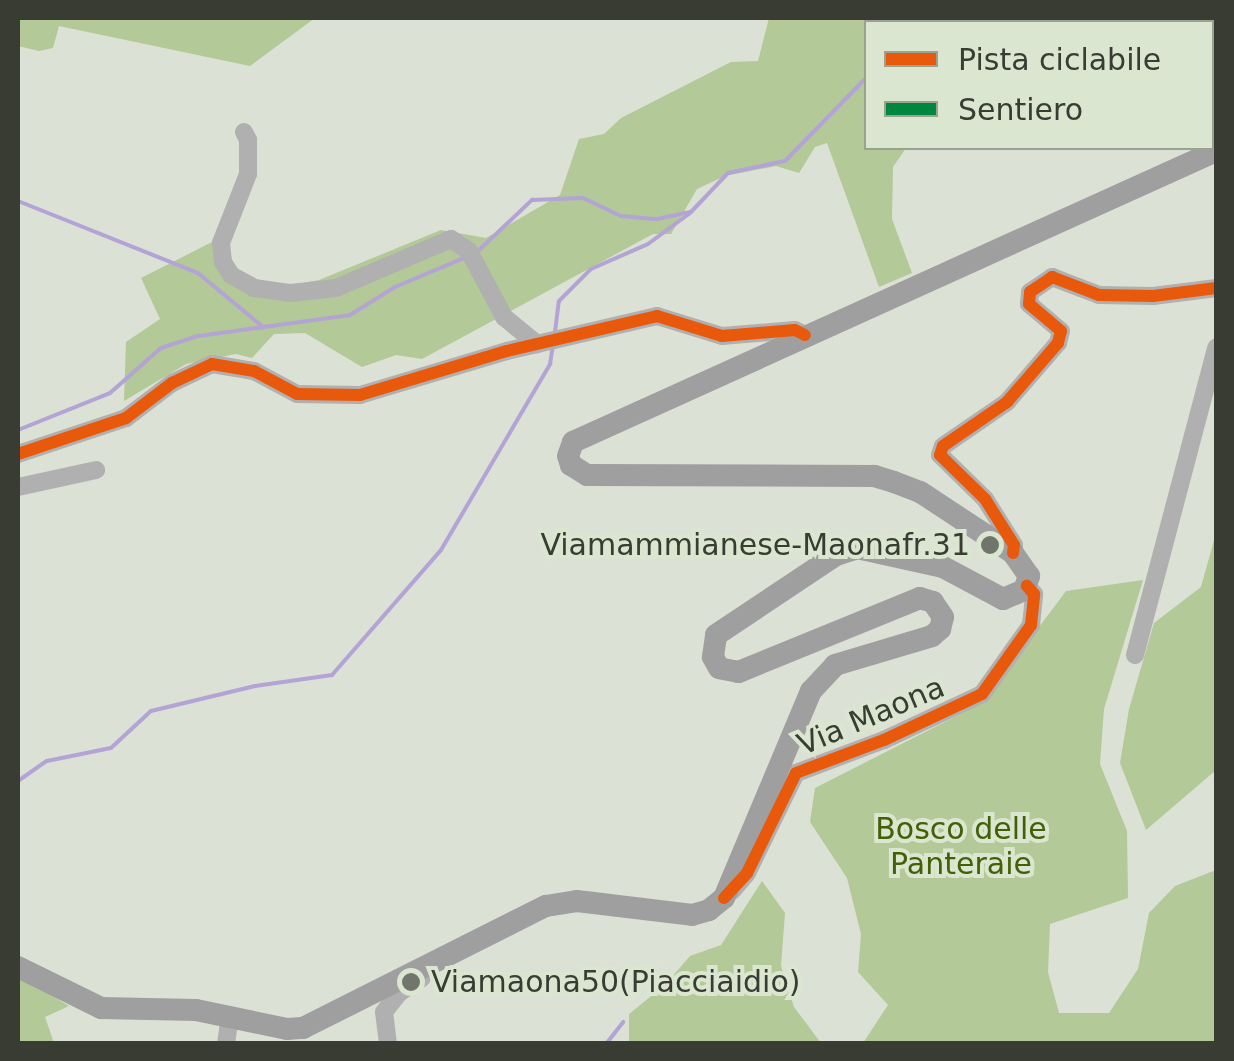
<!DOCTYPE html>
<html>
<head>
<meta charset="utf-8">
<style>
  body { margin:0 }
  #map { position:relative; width:1234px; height:1061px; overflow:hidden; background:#dbe1d5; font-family:"DejaVu Sans",sans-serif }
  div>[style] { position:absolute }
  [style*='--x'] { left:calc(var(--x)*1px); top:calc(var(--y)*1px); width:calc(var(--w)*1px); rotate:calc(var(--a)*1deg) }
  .forest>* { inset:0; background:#b3c997 }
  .stream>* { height:4px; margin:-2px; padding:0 2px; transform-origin:2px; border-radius:2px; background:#b4a3d5 }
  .minor>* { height:18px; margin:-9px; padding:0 9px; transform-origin:9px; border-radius:9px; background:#b0b0b0 }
  .major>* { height:22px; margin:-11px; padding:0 11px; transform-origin:11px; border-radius:11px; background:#9f9fa0 }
  .quiet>* { height:10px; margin-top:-5px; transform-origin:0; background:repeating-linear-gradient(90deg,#00873e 0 20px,transparent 0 30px) }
  .cycleway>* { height:12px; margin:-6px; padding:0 6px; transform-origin:6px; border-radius:6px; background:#e8590c }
  .dots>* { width:28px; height:28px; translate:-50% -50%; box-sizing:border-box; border:5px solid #dbe6d0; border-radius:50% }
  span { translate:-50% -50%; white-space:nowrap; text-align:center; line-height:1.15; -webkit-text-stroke:8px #dbe6d0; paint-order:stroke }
  .poi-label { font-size:30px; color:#383c33 }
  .right { translate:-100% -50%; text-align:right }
  .left { translate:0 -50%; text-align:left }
  .street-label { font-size:30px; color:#383c33 }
  .park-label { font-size:30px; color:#426006 }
  .frame { position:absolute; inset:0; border:20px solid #383c33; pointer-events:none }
  .legend { position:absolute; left:864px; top:20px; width:350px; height:130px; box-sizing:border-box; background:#dbe6d0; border:2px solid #9aa291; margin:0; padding:12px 18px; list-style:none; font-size:30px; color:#383c33 }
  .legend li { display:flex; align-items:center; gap:20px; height:50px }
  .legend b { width:50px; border:2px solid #9aa291 }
</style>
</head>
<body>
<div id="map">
  <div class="forest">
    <i style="clip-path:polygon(18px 18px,315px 18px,250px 66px,59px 26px,53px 48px,39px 51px,18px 46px)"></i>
    <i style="clip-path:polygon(769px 18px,908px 18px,907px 22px,866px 22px,866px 148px,906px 148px,893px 167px,892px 219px,912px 273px,879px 287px,827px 143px,815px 147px,799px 173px,776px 166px,725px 176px,697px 189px,671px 234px,653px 234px,422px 359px,396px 355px,362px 367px,305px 333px,274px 334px,252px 358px,236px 354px,186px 364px,124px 401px,126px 342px,160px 319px,141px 278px,216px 240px,227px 260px,246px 278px,274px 289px,319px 280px,441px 230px,486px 238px,560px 195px,579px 139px,604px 134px,621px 118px,731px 62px,758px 61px)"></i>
    <i style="clip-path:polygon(1216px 533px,1216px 770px,1146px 830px,1120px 763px,1129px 709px,1154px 623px,1201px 587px)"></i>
    <i style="clip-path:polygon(1143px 580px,1104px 709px,1100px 764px,1127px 831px,1128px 898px,1050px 924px,1048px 972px,1059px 1013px,1109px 1013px,1138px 969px,1149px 913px,1175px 886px,1216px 870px,1216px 1043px,863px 1043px,888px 1005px,858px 972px,861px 934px,847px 878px,810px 822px,815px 788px,982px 703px,1066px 591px)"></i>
    <i style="clip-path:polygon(762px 881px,785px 913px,781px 966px,794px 1007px,821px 1043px,629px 1043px,629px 1014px,665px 985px,690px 956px,721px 945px)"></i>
    <i style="clip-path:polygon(18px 975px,69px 1006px,45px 1017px,54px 1043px,18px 1043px)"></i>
  </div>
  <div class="stream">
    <i style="--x:18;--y:201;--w:194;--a:21.8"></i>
    <i style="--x:198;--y:273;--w:85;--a:39.7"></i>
    <i style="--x:475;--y:254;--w:79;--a:-43.5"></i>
    <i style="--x:532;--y:200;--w:51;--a:-2.2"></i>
    <i style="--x:583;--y:198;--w:42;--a:25.3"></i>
    <i style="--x:621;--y:216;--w:36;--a:5"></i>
    <i style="--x:657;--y:219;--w:35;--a:-12"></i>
    <i style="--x:691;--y:212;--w:54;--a:-46.5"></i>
    <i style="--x:728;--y:173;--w:58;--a:-11.9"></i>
    <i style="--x:785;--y:161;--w:116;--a:-45.7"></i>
    <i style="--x:555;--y:332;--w:31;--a:-83"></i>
    <i style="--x:559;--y:301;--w:45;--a:-45"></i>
    <i style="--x:591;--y:269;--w:62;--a:-23.7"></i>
    <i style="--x:648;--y:244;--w:52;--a:-36.4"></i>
    <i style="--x:18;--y:430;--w:99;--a:-21.9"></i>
    <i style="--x:110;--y:393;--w:68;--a:-41.4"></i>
    <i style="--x:161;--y:348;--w:40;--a:-18"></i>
    <i style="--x:199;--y:336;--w:152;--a:-7.9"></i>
    <i style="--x:350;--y:315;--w:53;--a:-31.9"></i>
    <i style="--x:395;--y:287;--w:77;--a:-22.9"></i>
    <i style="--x:18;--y:781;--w:35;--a:-35"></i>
    <i style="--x:47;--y:761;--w:65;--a:-11.5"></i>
    <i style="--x:111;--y:748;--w:54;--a:-42.8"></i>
    <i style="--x:151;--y:711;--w:107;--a:-13.5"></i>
    <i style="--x:255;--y:686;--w:78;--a:-8.1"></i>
    <i style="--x:332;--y:675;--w:166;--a:-48.9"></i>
    <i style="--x:441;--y:550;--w:216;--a:-59.6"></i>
    <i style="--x:550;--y:364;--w:18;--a:-81"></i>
    <i style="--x:606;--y:1044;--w:28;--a:-52"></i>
  </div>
  <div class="minor">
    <i style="--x:993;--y:18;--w:31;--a:7"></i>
    <i style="--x:1040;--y:22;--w:16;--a:-14"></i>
    <i style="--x:244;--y:132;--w:9;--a:63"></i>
    <i style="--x:248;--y:140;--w:34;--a:90"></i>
    <i style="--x:248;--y:174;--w:74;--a:111.4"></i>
    <i style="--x:221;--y:243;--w:19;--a:84"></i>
    <i style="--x:223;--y:262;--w:15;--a:58"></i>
    <i style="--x:231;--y:275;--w:26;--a:29"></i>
    <i style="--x:254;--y:288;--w:37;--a:8"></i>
    <i style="--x:291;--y:293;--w:45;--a:-6.3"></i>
    <i style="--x:336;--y:288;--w:125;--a:-23.1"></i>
    <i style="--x:451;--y:239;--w:22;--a:34"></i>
    <i style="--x:469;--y:251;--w:75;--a:62.1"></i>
    <i style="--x:504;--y:317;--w:43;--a:39.3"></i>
    <i style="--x:18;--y:454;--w:114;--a:-18.4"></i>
    <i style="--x:126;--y:418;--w:58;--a:-37.3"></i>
    <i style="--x:172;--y:383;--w:44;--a:-25.4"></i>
    <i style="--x:212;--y:364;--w:43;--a:9.5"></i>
    <i style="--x:254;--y:371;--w:49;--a:28.1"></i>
    <i style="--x:297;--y:394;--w:63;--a:0.9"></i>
    <i style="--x:360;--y:395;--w:153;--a:-16.7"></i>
    <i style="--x:507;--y:351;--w:154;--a:-13.1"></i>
    <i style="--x:657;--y:316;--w:68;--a:17.1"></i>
    <i style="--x:722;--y:336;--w:73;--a:-4.7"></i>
    <i style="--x:795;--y:330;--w:11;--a:27"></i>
    <i style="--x:18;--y:487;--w:80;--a:-12.3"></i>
    <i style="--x:1013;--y:553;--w:8;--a:-83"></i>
    <i style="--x:1014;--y:545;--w:54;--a:-122.2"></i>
    <i style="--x:985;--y:499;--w:63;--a:-135.6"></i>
    <i style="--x:940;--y:455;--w:9;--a:-72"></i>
    <i style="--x:943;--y:446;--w:78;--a:-34.5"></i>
    <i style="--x:1007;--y:402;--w:78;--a:-49.2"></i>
    <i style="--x:1058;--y:343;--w:12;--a:-76"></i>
    <i style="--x:1061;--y:331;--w:42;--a:-139.8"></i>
    <i style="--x:1029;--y:304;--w:12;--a:-85"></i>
    <i style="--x:1030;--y:292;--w:27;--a:-34"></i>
    <i style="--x:1052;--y:277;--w:50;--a:21"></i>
    <i style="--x:1099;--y:295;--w:54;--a:1.1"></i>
    <i style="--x:1153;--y:296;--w:64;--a:-7.2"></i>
    <i style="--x:1135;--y:655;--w:318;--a:-75.2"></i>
    <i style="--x:732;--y:891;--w:23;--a:-50"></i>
    <i style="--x:747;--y:873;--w:111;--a:-63.9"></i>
    <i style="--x:796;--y:773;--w:94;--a:-20.6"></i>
    <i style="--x:884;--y:740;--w:108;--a:-25.1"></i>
    <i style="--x:982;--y:694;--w:85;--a:-54.6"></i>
    <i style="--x:1031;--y:625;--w:31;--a:-84"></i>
    <i style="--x:1034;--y:594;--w:11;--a:-131"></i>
    <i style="--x:226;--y:1044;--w:28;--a:-82"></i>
    <i style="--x:388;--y:1044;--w:32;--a:-97"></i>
    <i style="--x:384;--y:1012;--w:24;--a:-52"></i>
    <i style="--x:399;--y:993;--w:27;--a:-33"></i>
  </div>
  <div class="major">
    <i style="--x:18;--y:967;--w:93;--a:26.3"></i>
    <i style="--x:101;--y:1008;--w:95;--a:1.2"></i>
    <i style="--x:196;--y:1010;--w:93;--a:11.8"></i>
    <i style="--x:287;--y:1029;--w:16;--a:-4"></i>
    <i style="--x:303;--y:1028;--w:272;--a:-26.7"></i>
    <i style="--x:546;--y:906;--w:31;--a:-9"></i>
    <i style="--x:577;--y:901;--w:116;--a:6.9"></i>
    <i style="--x:692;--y:915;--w:18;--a:-16"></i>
    <i style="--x:709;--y:910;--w:19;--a:-39"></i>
    <i style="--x:724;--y:898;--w:225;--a:-67.2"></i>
    <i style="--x:811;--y:691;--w:35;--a:-47"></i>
    <i style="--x:835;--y:665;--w:101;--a:-16.6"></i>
    <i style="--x:932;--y:636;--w:11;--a:-41"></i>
    <i style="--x:940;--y:629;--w:12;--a:-76"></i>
    <i style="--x:943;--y:617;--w:18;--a:-124"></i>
    <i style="--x:933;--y:602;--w:14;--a:-163"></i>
    <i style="--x:920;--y:598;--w:196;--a:157.8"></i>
    <i style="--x:739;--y:672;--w:20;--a:-169"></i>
    <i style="--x:719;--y:668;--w:13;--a:-119"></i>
    <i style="--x:713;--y:657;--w:22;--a:-82"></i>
    <i style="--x:716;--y:635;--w:144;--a:-33.7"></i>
    <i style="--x:836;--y:555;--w:22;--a:-18"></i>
    <i style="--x:857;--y:548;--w:88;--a:12.5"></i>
    <i style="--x:943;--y:567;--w:68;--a:28.1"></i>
    <i style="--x:1003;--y:599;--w:23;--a:-23"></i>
    <i style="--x:1024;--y:590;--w:15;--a:-70"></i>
    <i style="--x:1029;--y:576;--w:28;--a:-125"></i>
    <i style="--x:1013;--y:553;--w:111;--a:-146.7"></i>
    <i style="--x:920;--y:492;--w:28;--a:-159"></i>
    <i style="--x:894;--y:482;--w:21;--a:-163"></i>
    <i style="--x:874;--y:476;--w:287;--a:-179.8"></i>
    <i style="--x:587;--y:475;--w:19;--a:-148"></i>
    <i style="--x:571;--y:465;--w:9;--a:-108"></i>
    <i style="--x:568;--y:456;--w:15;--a:-70"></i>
    <i style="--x:573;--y:442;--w:706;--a:-24.35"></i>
  </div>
  <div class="quiet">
    <i style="--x:878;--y:18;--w:5;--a:53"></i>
  </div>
  <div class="cycleway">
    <i style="--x:18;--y:454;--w:114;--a:-18.4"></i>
    <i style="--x:126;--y:418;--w:58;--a:-37.3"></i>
    <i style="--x:172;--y:383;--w:44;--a:-25.4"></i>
    <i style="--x:212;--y:364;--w:43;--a:9.5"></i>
    <i style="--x:254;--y:371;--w:49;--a:28.1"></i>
    <i style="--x:297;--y:394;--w:63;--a:0.9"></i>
    <i style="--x:360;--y:395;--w:153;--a:-16.7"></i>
    <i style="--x:507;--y:351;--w:154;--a:-13.1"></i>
    <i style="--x:657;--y:316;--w:68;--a:17.1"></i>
    <i style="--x:722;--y:336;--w:73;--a:-4.7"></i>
    <i style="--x:795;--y:330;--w:11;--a:27"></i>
    <i style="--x:1013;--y:553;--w:8;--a:-83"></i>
    <i style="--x:1014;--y:545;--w:54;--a:-122.2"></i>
    <i style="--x:985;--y:499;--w:63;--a:-135.6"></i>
    <i style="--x:940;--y:455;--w:9;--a:-72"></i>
    <i style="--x:943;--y:446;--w:78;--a:-34.5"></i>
    <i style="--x:1007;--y:402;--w:78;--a:-49.2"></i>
    <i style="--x:1058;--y:343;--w:12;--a:-76"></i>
    <i style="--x:1061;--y:331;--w:42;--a:-139.8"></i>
    <i style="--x:1029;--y:304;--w:12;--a:-85"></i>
    <i style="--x:1030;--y:292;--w:27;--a:-34"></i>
    <i style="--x:1052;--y:277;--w:50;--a:21"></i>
    <i style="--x:1099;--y:295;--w:54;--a:1.1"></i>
    <i style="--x:1153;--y:296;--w:64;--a:-7.2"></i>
    <i style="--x:724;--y:898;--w:34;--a:-47"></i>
    <i style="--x:747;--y:873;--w:111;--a:-63.9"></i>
    <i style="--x:796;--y:773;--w:94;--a:-20.6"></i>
    <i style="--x:884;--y:740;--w:108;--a:-25.1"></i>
    <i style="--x:982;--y:694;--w:85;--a:-54.6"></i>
    <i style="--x:1031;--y:625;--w:31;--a:-84"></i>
    <i style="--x:1034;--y:594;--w:11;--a:-131"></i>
  </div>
  <div class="dots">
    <i style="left:990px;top:545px;background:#71766c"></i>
    <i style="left:411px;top:982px;background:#71766c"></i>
  </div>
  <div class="poi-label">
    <span class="right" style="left:970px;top:545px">Viamammianese-Maonafr.31</span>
    <span class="left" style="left:431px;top:982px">Viamaona50(Piacciaidio)</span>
  </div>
  <div class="street-label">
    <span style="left:871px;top:716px;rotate:-23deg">Via Maona</span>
  </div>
  <div class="park-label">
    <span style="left:961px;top:846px">Bosco delle<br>Panteraie</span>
  </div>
  <div class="frame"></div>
  <ul class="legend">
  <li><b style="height:12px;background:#e8590c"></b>Pista ciclabile</li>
  <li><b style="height:12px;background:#00873e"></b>Sentiero</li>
  </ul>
</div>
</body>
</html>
